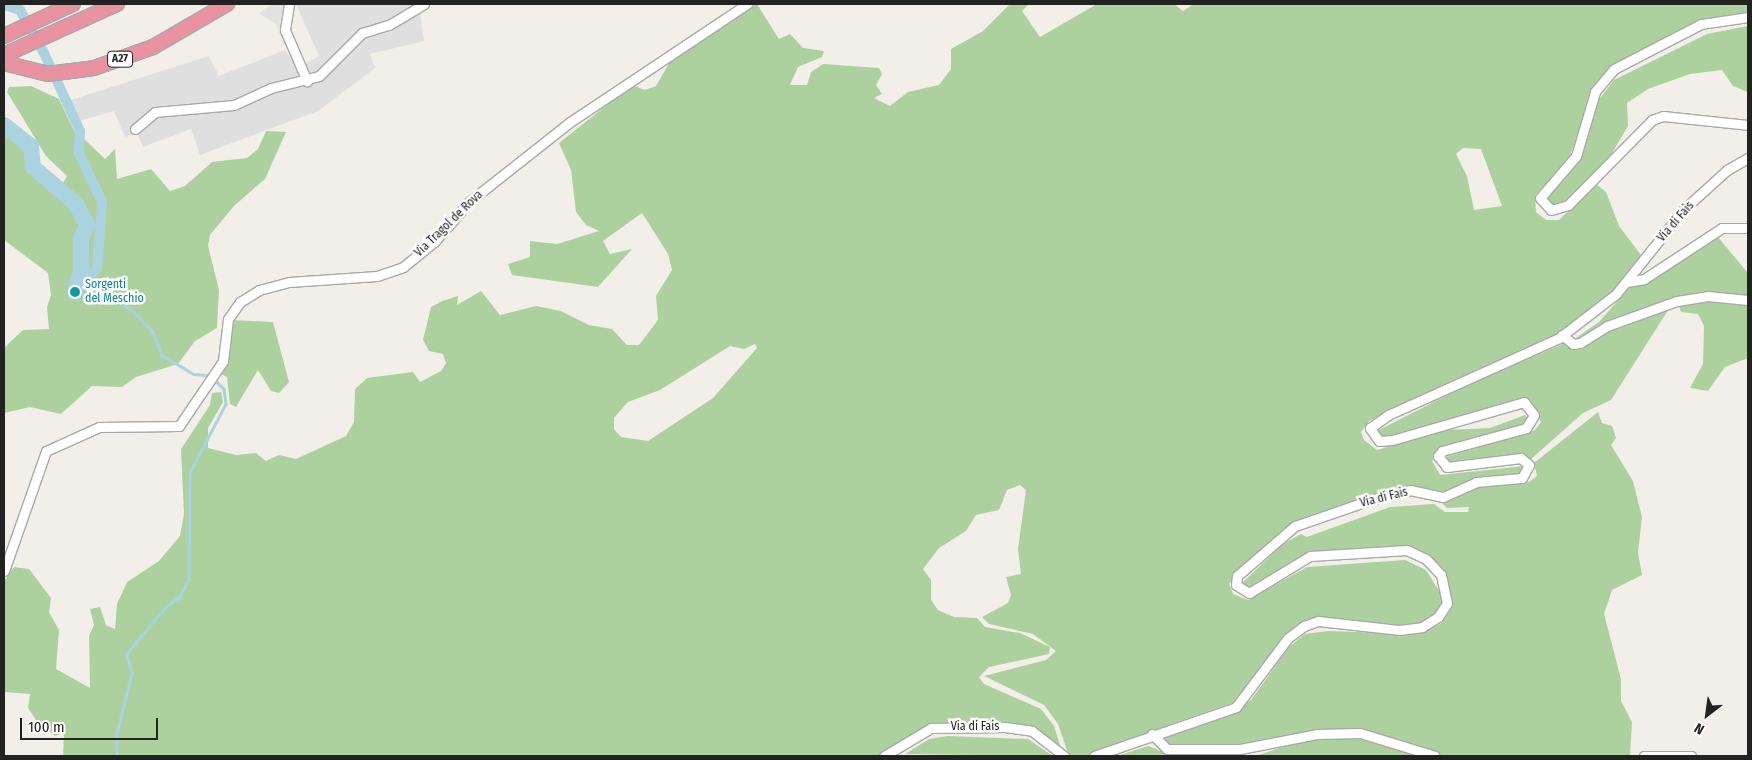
<!DOCTYPE html>
<html>
<head>
<meta charset="utf-8">
<style>
  body { margin:0 }
  #map { position:relative; width:1752px; height:760px; overflow:hidden; background:#f2efe9; font-family:"Fira Sans Condensed",sans-serif }
  div>[style] { position:absolute }
  [style*='--x'] { left:calc(var(--x)*1px); top:calc(var(--y)*1px); width:calc(var(--w)*1px); rotate:calc(var(--a)*1deg) }
  .residential>* { inset:0; background:#e0dfdf }
  .forest>* { inset:0; background:#add19e }
  .parking>* { inset:0; background:#e2e2e2 }
  .stream>* { height:2.5px; margin:-1.25px; padding:0 1.25px; transform-origin:1.25px; border-radius:1.25px; background:#aad3df }
  .canal>* { height:10px; margin:-5px; padding:0 5px; transform-origin:5px; border-radius:5px; background:#aad3df }
  .river>* { height:16px; margin:-8px; padding:0 8px; transform-origin:8px; border-radius:8px; background:#aad3df }
  .roads { filter:drop-shadow(1px 0 #a9a9a9) drop-shadow(-1px 0 #a9a9a9) drop-shadow(0 1px #a9a9a9) drop-shadow(0 -1px #a9a9a9) }
  .minor>* { height:9px; margin:-4.5px; padding:0 4.5px; transform-origin:4.5px; border-radius:4.5px; background:#fff }
  .highway>* { height:14px; margin:-7px; padding:0 7px; transform-origin:7px; border-radius:7px; background:#e892a2 }
  .dots>* { width:14px; height:14px; translate:-50% -50%; box-sizing:border-box; border:2px solid #fff; border-radius:50% }
  span { translate:-50% -50%; white-space:nowrap; text-align:center; line-height:1.15; -webkit-text-stroke:5px #fff; paint-order:stroke }
  .shield-label span { padding:1px 4px; background:#fff; border:1px solid; border-radius:4px; -webkit-text-stroke-width:0 }
  .shield-label { font-size:11px; color:#222; font-weight:700 }
  .street-label { font-size:12px; color:#222 }
  .culture-label { font-size:12px; color:#0d838f }
  .left { translate:0 -50%; text-align:left }
  .frame { position:absolute; inset:0; border:5px solid #222; pointer-events:none }
  .north { position:absolute; left:1682px; top:690px; width:50px; height:50px; -webkit-text-stroke:4px #fff; paint-order:stroke; rotate:210deg; font-size:14px; font-weight:700; line-height:20px; text-align:center; color:#222 }
  .north::after { content:''; display:block; margin:auto; width:18px; height:22px; background:#222; clip-path:polygon(50% 0,100% 100%,50% 72%,0 100%) }
  .scale { position:absolute; left:20px; top:718px; width:138px; height:22px; box-sizing:border-box; border:2px solid #222; border-top:0; padding-left:6px; font-size:15px; line-height:18px; white-space:nowrap; color:#222; -webkit-text-stroke:4px #fff; paint-order:stroke }
</style>
</head>
<body>
<div id="map">
  <div class="residential">
    <i style="clip-path:polygon(296px 4px,419px 4px,424px 41px,370px 54px,375px 68px,318px 111px,200px 155px,191px 129px,143px 147px,137px 133px,125px 137px,114px 111px,80px 121px,71px 100px,209px 56px,219px 76px,285px 50px,298px 68px,319px 56px)"></i>
  </div>
  <div class="forest">
    <i style="clip-path:polygon(evenodd,757px 4px,779px 39px,790px 34px,803px 48px,824px 51px,822px 57px,798px 67px,790px 85px,807px 85px,811px 72px,823px 64px,879px 68px,882px 74px,876px 85px,882px 94px,874px 98px,890px 106px,908px 92px,939px 85px,951px 69px,951px 49px,983px 31px,1010px 4px,1029px 4px,1022px 11px,1040px 37px,1097px 4px,1174px 4px,1183px 11px,1194px 4px,1748px 4px,1748px 17px,1710px 24px,1611px 72px,1590px 97px,1568px 162px,1535px 195px,1536px 212px,1546px 220px,1559px 220px,1596px 184px,1606px 192px,1619px 226px,1644px 259px,1595px 317px,1369px 421px,1361px 432px,1364px 440px,1377px 450px,1446px 430px,1490px 428px,1525px 415px,1530px 423px,1437px 453px,1432px 461px,1440px 475px,1525px 466px,1520px 475px,1501px 475px,1444px 494px,1406px 492px,1303px 524px,1241px 570px,1229px 584px,1233px 594px,1248px 600px,1307px 567px,1405px 560px,1426px 570px,1443px 597px,1443px 608px,1418px 627px,1303px 626px,1235px 702px,1160px 728px,1098px 756px,1069px 756px,1058px 724px,1044px 705px,984px 676px,1046px 660px,1056px 651px,1033px 634px,989px 624px,982px 617px,1008px 603px,1011px 595px,1006px 577px,1021px 574px,1018px 549px,1026px 490px,1020px 485px,1007px 490px,999px 510px,976px 515px,966px 531px,939px 548px,923px 569px,931px 580px,931px 600px,938px 610px,954px 617px,977px 618px,985px 627px,1020px 633px,1050px 647px,1049px 654px,989px 667px,979px 677px,984px 684px,1041px 709px,1054px 726px,1063px 755px,1024px 732px,933px 730px,886px 756px,63px 756px,64px 733px,55px 736px,36px 720px,28px 708px,30px 694px,4px 692px,4px 581px,14px 567px,29px 569px,51px 598px,49px 612px,59px 630px,56px 669px,90px 688px,89px 636px,94px 625px,90px 609px,100px 607px,106px 625px,115px 629px,117px 604px,127px 582px,159px 561px,180px 536px,184px 514px,181px 449px,210px 405px,212px 393px,221px 392px,223px 402px,208px 428px,208px 448px,236px 455px,256px 453px,266px 461px,279px 455px,296px 459px,346px 436px,354px 422px,355px 389px,367px 378px,413px 372px,420px 382px,441px 371px,446px 363px,443px 354px,429px 351px,423px 340px,431px 307px,442px 301px,458px 296px,457px 305px,481px 291px,500px 315px,536px 306px,561px 311px,589px 325px,612px 329px,627px 345px,639px 345px,658px 320px,656px 296px,672px 270px,668px 254px,642px 213px,603px 241px,610px 254px,632px 249px,598px 287px,512px 275px,508px 264px,530px 257px,530px 241px,557px 244px,599px 231px,586px 225px,576px 212px,571px 170px,559px 143px,632px 85px,645px 90px,656px 86px,672px 58px,757px 4px,1463px 148px,1481px 149px,1502px 206px,1474px 210px,1467px 176px,1456px 154px,1463px 148px,757px 4px,755px 344px,757px 348px,713px 398px,648px 441px,621px 437px,614px 429px,614px 418px,628px 402px,660px 390px,730px 346px,744px 349px,755px 344px)"></i>
    <i style="clip-path:polygon(1748px 26px,1748px 92px,1733px 86px,1722px 70px,1690px 74px,1648px 89px,1627px 103px,1628px 126px,1605px 165px,1559px 211px,1542px 198px,1574px 166px,1597px 102px,1614px 80px,1707px 34px)"></i>
    <i style="clip-path:polygon(31px 86px,59px 99px,79px 141px,84px 139px,105px 159px,115px 149px,117px 179px,151px 169px,170px 191px,185px 186px,212px 162px,247px 158px,258px 149px,266px 131px,286px 132px,265px 179px,234px 206px,210px 235px,208px 246px,219px 290px,217px 328px,195px 341px,178px 364px,136px 377px,122px 387px,92px 386px,61px 414px,30px 407px,4px 413px,4px 348px,23px 330px,49px 329px,47px 307px,51px 295px,48px 273px,4px 240px,4px 120px,30px 144px,30px 161px,49px 183px,60px 188px,67px 176px,46px 156px,7px 92px,9px 87px)"></i>
    <i style="clip-path:polygon(1717px 236px,1748px 273px,1748px 297px,1672px 299px,1573px 340px,1599px 322px,1629px 288px)"></i>
    <i style="clip-path:polygon(1705px 298px,1748px 303px,1748px 358px,1725px 367px,1708px 391px,1690px 388px,1703px 364px,1704px 326px,1698px 314px,1681px 312px,1678px 303px)"></i>
    <i style="clip-path:polygon(1672px 304px,1611px 400px,1583px 413px,1530px 460px,1450px 465px,1443px 458px,1535px 430px,1541px 422px,1533px 407px,1381px 439px,1377px 431px,1459px 389px,1565px 343px,1572px 348px)"></i>
    <i style="clip-path:polygon(231px 320px,273px 322px,289px 382px,279px 393px,271px 391px,258px 370px,236px 407px,230px 404px,227px 377px,221px 374px,229px 355px)"></i>
    <i style="clip-path:polygon(1598px 412px,1602px 423px,1612px 426px,1616px 438px,1611px 445px,1633px 481px,1642px 517px,1638px 553px,1642px 575px,1612px 590px,1604px 614px,1621px 679px,1621px 701px,1632px 722px,1630px 756px,1436px 756px,1351px 732px,1255px 751px,1167px 749px,1162px 740px,1167px 735px,1234px 711px,1251px 700px,1289px 647px,1305px 634px,1328px 631px,1419px 634px,1442px 623px,1451px 609px,1450px 592px,1437px 568px,1399px 553px,1309px 560px,1252px 591px,1240px 585px,1283px 544px,1301px 534px,1307px 537px,1390px 507px,1434px 504px,1445px 512px,1468px 512px,1469px 507px,1447px 508px,1442px 503px,1485px 485px,1529px 482px,1537px 476px,1534px 463px)"></i>
    <i style="clip-path:polygon(947px 736px,1028px 739px,1053px 756px,905px 754px,929px 739px)"></i>
    <i style="clip-path:polygon(1352px 737px,1421px 756px,1256px 756px,1309px 738px)"></i>
    <i style="clip-path:polygon(1148px 746px,1161px 751px,1234px 756px,1117px 756px)"></i>
  </div>
  <div class="parking">
    <i style="clip-path:polygon(272px 4px,284px 4px,280px 23px,288px 44px,284px 46px,276px 24px,259px 13px)"></i>
  </div>
  <div class="stream">
    <i style="--x:81;--y:261;--w:26;--a:61"></i>
    <i style="--x:94;--y:284;--w:46;--a:34.4"></i>
    <i style="--x:132;--y:310;--w:30;--a:46"></i>
    <i style="--x:153;--y:332;--w:25;--a:69"></i>
    <i style="--x:162;--y:355;--w:37;--a:31"></i>
    <i style="--x:194;--y:374;--w:16;--a:4"></i>
    <i style="--x:210;--y:375;--w:20;--a:45"></i>
    <i style="--x:224;--y:389;--w:15;--a:82"></i>
    <i style="--x:226;--y:404;--w:78;--a:117.6"></i>
    <i style="--x:190;--y:473;--w:106;--a:90.5"></i>
    <i style="--x:189;--y:579;--w:20;--a:117"></i>
    <i style="--x:180;--y:597;--w:17;--a:144"></i>
    <i style="--x:166;--y:607;--w:61;--a:129.7"></i>
    <i style="--x:127;--y:654;--w:21;--a:76"></i>
    <i style="--x:132;--y:674;--w:62;--a:104"></i>
    <i style="--x:117;--y:734;--w:22;--a:90"></i>
  </div>
  <div class="canal">
    <i style="--x:4;--y:5;--w:17;--a:17"></i>
    <i style="--x:20;--y:10;--w:49;--a:60.8"></i>
    <i style="--x:44;--y:53;--w:86;--a:65.2"></i>
    <i style="--x:80;--y:131;--w:22;--a:93"></i>
    <i style="--x:79;--y:153;--w:54;--a:64.9"></i>
    <i style="--x:102;--y:202;--w:66;--a:94.3"></i>
    <i style="--x:97;--y:268;--w:33;--a:133"></i>
  </div>
  <div class="river">
    <i style="--x:4;--y:125;--w:34;--a:38"></i>
    <i style="--x:31;--y:146;--w:21;--a:85"></i>
    <i style="--x:33;--y:167;--w:57;--a:40.7"></i>
    <i style="--x:76;--y:204;--w:24;--a:62"></i>
    <i style="--x:87;--y:225;--w:15;--a:113"></i>
    <i style="--x:81;--y:239;--w:31;--a:90"></i>
    <i style="--x:81;--y:270;--w:23;--a:105"></i>
  </div>
  <div class="roads">
    <div class="minor">
      <i style="--x:289;--y:4;--w:26;--a:99"></i>
      <i style="--x:285;--y:30;--w:56;--a:66.7"></i>
      <i style="--x:1748;--y:17;--w:48;--a:171.5"></i>
      <i style="--x:1701;--y:24;--w:98;--a:152.7"></i>
      <i style="--x:1614;--y:69;--w:30;--a:130"></i>
      <i style="--x:1595;--y:92;--w:67;--a:106.5"></i>
      <i style="--x:1576;--y:156;--w:55;--a:130.6"></i>
      <i style="--x:1540;--y:198;--w:16;--a:47"></i>
      <i style="--x:1551;--y:210;--w:18;--a:-16"></i>
      <i style="--x:1568;--y:205;--w:120;--a:-45.3"></i>
      <i style="--x:1652;--y:120;--w:12;--a:-20"></i>
      <i style="--x:1663;--y:116;--w:85;--a:6"></i>
      <i style="--x:135;--y:129;--w:26;--a:-40"></i>
      <i style="--x:155;--y:112;--w:79;--a:-5.1"></i>
      <i style="--x:234;--y:105;--w:41;--a:-24.7"></i>
      <i style="--x:271;--y:88;--w:49;--a:-14"></i>
      <i style="--x:319;--y:76;--w:61;--a:-45"></i>
      <i style="--x:362;--y:33;--w:28;--a:-17"></i>
      <i style="--x:389;--y:25;--w:41;--a:-31"></i>
      <i style="--x:1626;--y:282;--w:18;--a:-9"></i>
      <i style="--x:1644;--y:279;--w:93;--a:-33.2"></i>
      <i style="--x:1722;--y:228;--w:26;--a:0"></i>
      <i style="--x:1562;--y:335;--w:14;--a:39"></i>
      <i style="--x:1573;--y:344;--w:7;--a:-8"></i>
      <i style="--x:1580;--y:343;--w:32;--a:-32"></i>
      <i style="--x:1607;--y:326;--w:74;--a:-19.7"></i>
      <i style="--x:1677;--y:301;--w:31;--a:-9"></i>
      <i style="--x:1708;--y:296;--w:40;--a:5.7"></i>
      <i style="--x:4;--y:571;--w:127;--a:-70.7"></i>
      <i style="--x:46;--y:451;--w:58;--a:-24.4"></i>
      <i style="--x:99;--y:427;--w:80;--a:-0.7"></i>
      <i style="--x:179;--y:426;--w:78;--a:-55.9"></i>
      <i style="--x:223;--y:361;--w:42;--a:-83.2"></i>
      <i style="--x:228;--y:319;--w:21;--a:-55"></i>
      <i style="--x:240;--y:302;--w:22;--a:-32"></i>
      <i style="--x:259;--y:290;--w:31;--a:-15"></i>
      <i style="--x:289;--y:282;--w:88;--a:-3.9"></i>
      <i style="--x:377;--y:276;--w:28;--a:-19"></i>
      <i style="--x:403;--y:267;--w:40;--a:-39"></i>
      <i style="--x:434;--y:242;--w:55;--a:-48.7"></i>
      <i style="--x:470;--y:201;--w:127;--a:-38.3"></i>
      <i style="--x:570;--y:122;--w:213;--a:-33.7"></i>
      <i style="--x:1152;--y:734;--w:21;--a:45"></i>
      <i style="--x:1167;--y:749;--w:73;--a:0"></i>
      <i style="--x:1240;--y:749;--w:78;--a:-11"></i>
      <i style="--x:1317;--y:734;--w:43;--a:-1.3"></i>
      <i style="--x:1360;--y:733;--w:78;--a:17"></i>
      <i style="--x:884;--y:756;--w:55;--a:-30.8"></i>
      <i style="--x:931;--y:728;--w:74;--a:-0.8"></i>
      <i style="--x:1005;--y:727;--w:27;--a:8"></i>
      <i style="--x:1032;--y:731;--w:41;--a:38"></i>
      <i style="--x:1094;--y:756;--w:150;--a:-19"></i>
      <i style="--x:1236;--y:707;--w:86;--a:-53"></i>
      <i style="--x:1288;--y:638;--w:20;--a:-37"></i>
      <i style="--x:1304;--y:626;--w:15;--a:-20"></i>
      <i style="--x:1318;--y:621;--w:81;--a:6.3"></i>
      <i style="--x:1399;--y:630;--w:23;--a:-7"></i>
      <i style="--x:1422;--y:627;--w:19;--a:-32"></i>
      <i style="--x:1438;--y:617;--w:17;--a:-57"></i>
      <i style="--x:1447;--y:603;--w:29;--a:-102"></i>
      <i style="--x:1441;--y:575;--w:22;--a:-133"></i>
      <i style="--x:1426;--y:559;--w:21;--a:-155"></i>
      <i style="--x:1407;--y:550;--w:97;--a:176.5"></i>
      <i style="--x:1310;--y:556;--w:71;--a:148.8"></i>
      <i style="--x:1249;--y:593;--w:15;--a:-148"></i>
      <i style="--x:1236;--y:585;--w:9;--a:-84"></i>
      <i style="--x:1237;--y:576;--w:77;--a:-40.8"></i>
      <i style="--x:1295;--y:526;--w:79;--a:-19.1"></i>
      <i style="--x:1370;--y:500;--w:41;--a:-14"></i>
      <i style="--x:1410;--y:490;--w:34;--a:12"></i>
      <i style="--x:1443;--y:497;--w:36;--a:-24"></i>
      <i style="--x:1476;--y:482;--w:46;--a:-5"></i>
      <i style="--x:1522;--y:478;--w:15;--a:-62"></i>
      <i style="--x:1529;--y:465;--w:11;--a:-139"></i>
      <i style="--x:1521;--y:458;--w:75;--a:173.1"></i>
      <i style="--x:1447;--y:467;--w:14;--a:-129"></i>
      <i style="--x:1438;--y:456;--w:6;--a:-51"></i>
      <i style="--x:1442;--y:451;--w:87;--a:-15.3"></i>
      <i style="--x:1526;--y:428;--w:15;--a:-58"></i>
      <i style="--x:1534;--y:415;--w:16;--a:-128"></i>
      <i style="--x:1524;--y:402;--w:137;--a:163.9"></i>
      <i style="--x:1392;--y:440;--w:13;--a:176"></i>
      <i style="--x:1379;--y:441;--w:16;--a:-125"></i>
      <i style="--x:1370;--y:428;--w:22;--a:-36"></i>
      <i style="--x:1388;--y:415;--w:188;--a:-24.2"></i>
      <i style="--x:1559;--y:338;--w:72;--a:-37.7"></i>
      <i style="--x:1616;--y:294;--w:110;--a:-51.3"></i>
      <i style="--x:1685;--y:208;--w:57;--a:-42.1"></i>
      <i style="--x:1727;--y:170;--w:24;--a:-30"></i>
      <i style="--x:1644;--y:756;--w:47;--a:0"></i>
    </div>
    <div class="highway">
      <i style="--x:4;--y:36;--w:76;--a:-24.9"></i>
      <i style="--x:4;--y:55;--w:124;--a:-24.3"></i>
      <i style="--x:4;--y:63;--w:45;--a:14"></i>
      <i style="--x:48;--y:74;--w:46;--a:-7.4"></i>
      <i style="--x:94;--y:68;--w:63;--a:-19.6"></i>
      <i style="--x:153;--y:47;--w:86;--a:-30.2"></i>
    </div>
  </div>
  <div class="dots">
    <i style="left:75px;top:292px;background:#0f9aa8"></i>
  </div>
  <div class="shield-label">
    <span style="left:120px;top:59px">A27</span>
  </div>
  <div class="street-label">
    <span style="left:1676px;top:222px;rotate:-49deg">Via di Fais</span>
    <span style="left:449px;top:224px;rotate:-44deg">Via Tragol de Rova</span>
    <span style="left:1384px;top:498px;rotate:-14deg">Via di Fais</span>
    <span style="left:975px;top:727px">Via di Fais</span>
  </div>
  <div class="culture-label">
    <span class="left" style="left:85px;top:292px">Sorgenti<br>del Meschio</span>
  </div>
  <div class="frame"></div>
  <div class="north">N</div>
  <div class="scale">100 m</div>
</div>
</body>
</html>
